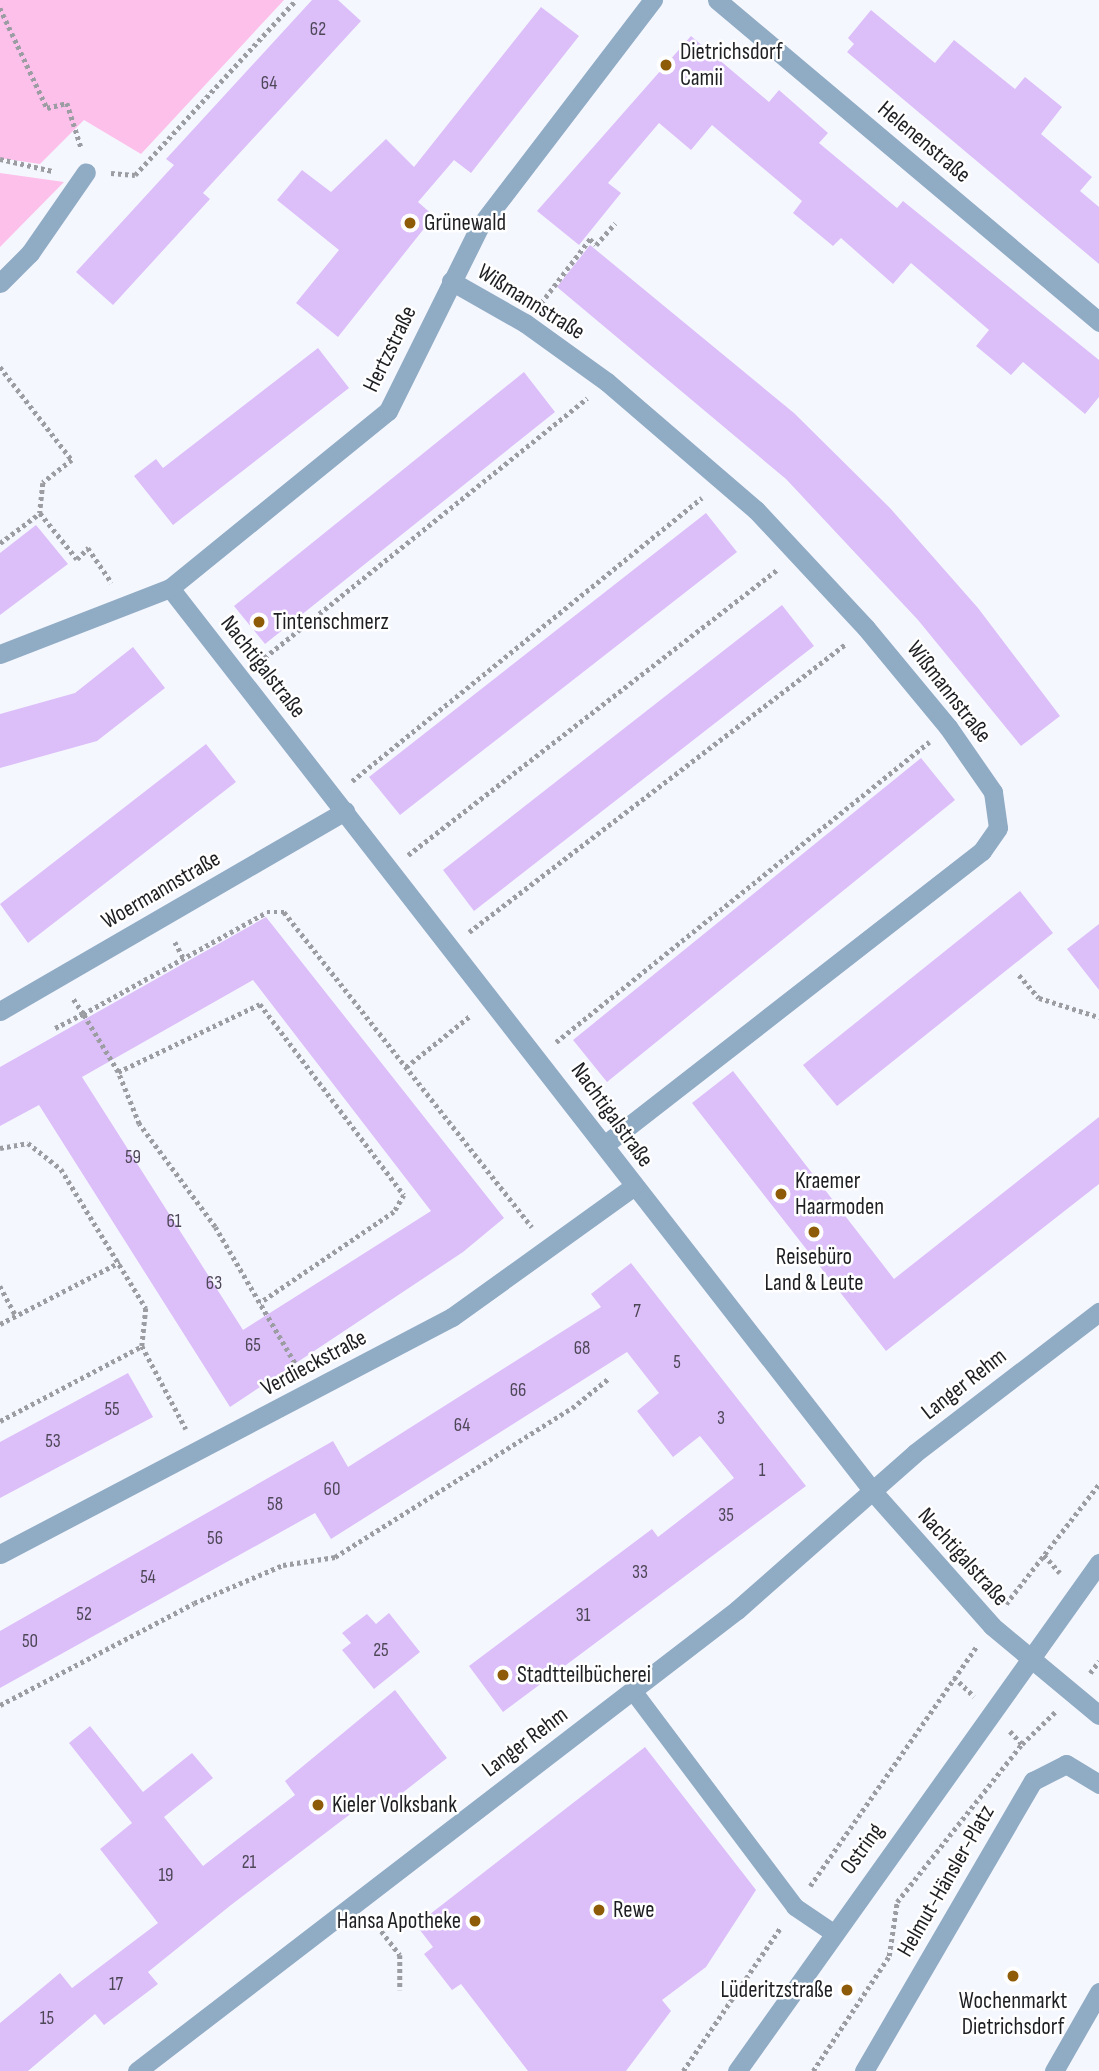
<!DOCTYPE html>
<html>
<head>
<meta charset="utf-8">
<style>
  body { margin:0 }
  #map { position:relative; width:1099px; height:2071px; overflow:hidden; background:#f5f7ff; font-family:"Sofia Sans Condensed",sans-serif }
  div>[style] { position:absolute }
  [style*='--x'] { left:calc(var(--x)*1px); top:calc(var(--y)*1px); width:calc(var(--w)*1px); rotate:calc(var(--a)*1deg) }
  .green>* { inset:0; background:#fdc0ea }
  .building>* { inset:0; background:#dcbff9 }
  .path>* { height:4.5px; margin-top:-2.25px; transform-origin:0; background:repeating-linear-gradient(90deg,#9b9da3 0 3.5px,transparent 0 7px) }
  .service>* { height:18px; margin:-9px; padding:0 9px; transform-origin:9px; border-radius:9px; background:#90abc4 }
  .pedestrian>* { height:19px; margin:-9.5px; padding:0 9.5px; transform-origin:9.5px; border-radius:9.5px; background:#90abc4 }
  .minor>* { height:19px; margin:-9.5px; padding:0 9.5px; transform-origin:9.5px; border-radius:9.5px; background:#90abc4 }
  .tertiary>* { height:19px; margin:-9.5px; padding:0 9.5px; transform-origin:9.5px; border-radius:9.5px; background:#90abc4 }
  .dots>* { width:19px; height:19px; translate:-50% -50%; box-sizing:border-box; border:4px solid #fff; border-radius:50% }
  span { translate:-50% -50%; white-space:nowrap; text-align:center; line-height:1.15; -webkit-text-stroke:5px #fff; paint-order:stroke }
  .number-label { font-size:19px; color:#4e4758 }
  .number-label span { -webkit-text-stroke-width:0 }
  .poi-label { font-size:23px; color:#1e1f22 }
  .left { translate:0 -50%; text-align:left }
  .right { translate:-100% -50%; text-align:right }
  .street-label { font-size:23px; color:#1e1f22 }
</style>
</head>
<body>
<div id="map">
  <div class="green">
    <i style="clip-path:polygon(0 0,284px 0,141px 154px,84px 120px,40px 164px,0 158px)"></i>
    <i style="clip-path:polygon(0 173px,64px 182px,0 247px)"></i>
  </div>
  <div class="building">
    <i style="clip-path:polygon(312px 0,338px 0,361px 21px,203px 193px,210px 199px,113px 305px,76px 272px,174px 165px,166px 159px)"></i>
    <i style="clip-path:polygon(541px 7px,579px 36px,471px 173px,454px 160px,418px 202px,434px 216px,338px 337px,296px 303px,339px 250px,277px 200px,302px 170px,331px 192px,386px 139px,414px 167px)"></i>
    <i style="clip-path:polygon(871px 10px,935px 63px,954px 40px,1015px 89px,1025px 77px,1062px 107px,1041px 134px,1092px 177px,1080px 191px,1099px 207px,1099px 264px,847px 52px,854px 44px,848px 38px)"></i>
    <i style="clip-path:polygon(691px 36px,769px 102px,779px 90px,828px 133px,819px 143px,897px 208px,903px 201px,1099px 360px,1099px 397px,1085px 414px,1023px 362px,1011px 375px,976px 346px,989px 330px,911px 263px,893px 284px,841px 238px,833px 246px,793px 213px,802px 201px,712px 125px,691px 150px,659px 123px,608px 183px,621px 193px,579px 245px,537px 211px)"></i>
    <i style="clip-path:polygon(590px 245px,794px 413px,890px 508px,978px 608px,1060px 716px,1021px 746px,918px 620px,786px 479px,557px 287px)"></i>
    <i style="clip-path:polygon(318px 348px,349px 388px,173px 525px,134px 476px,156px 459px,163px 468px)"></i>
    <i style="clip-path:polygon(524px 372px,555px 412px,265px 644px,234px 606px)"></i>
    <i style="clip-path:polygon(706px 513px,737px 552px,400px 815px,369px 777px)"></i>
    <i style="clip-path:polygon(36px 525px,68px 564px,0 615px,0 553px)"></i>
    <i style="clip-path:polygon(782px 605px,814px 646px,474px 911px,443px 870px)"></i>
    <i style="clip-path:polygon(133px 647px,165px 688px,97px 741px,0 768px,0 714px,75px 693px)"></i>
    <i style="clip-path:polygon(206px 744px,236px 782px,28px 943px,0 904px)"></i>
    <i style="clip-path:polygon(921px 758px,955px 800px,607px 1082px,573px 1040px)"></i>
    <i style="clip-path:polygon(1020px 891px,1053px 933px,837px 1106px,803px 1065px)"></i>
    <i style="clip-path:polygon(evenodd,266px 917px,504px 1218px,463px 1252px,230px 1407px,39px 1105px,0 1126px,0 1067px,266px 917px,253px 980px,431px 1211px,243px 1330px,82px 1077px,253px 980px)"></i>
    <i style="clip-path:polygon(1099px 924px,1099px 990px,1067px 949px)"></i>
    <i style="clip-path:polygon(733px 1071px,894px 1279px,1099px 1117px,1099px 1184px,886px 1351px,692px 1103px)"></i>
    <i style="clip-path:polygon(631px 1263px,806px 1486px,503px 1712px,469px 1666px,652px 1529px,658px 1537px,734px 1478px,700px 1436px,673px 1457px,637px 1411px,659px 1393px,627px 1352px,331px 1539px,315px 1513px,0 1688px,0 1631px,333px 1441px,348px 1467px,601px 1307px,591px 1294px)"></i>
    <i style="clip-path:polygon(128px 1373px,153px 1417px,0 1498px,0 1442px)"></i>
    <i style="clip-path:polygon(389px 1613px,420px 1652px,374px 1689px,342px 1650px,351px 1643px,342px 1633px,367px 1614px,376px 1624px)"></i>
    <i style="clip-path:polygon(395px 1690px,447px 1758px,383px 1808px,374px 1796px,231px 1905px,148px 1972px,158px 1984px,104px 2025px,95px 2014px,28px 2071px,0 2071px,0 2023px,60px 1973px,72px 1988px,158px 1923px,100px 1849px,132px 1823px,69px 1743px,90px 1726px,143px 1792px,192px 1753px,213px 1778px,164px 1817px,203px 1866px,295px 1795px,285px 1781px)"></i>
    <i style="clip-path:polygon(645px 1747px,756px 1890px,706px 1967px,662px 2000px,671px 2011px,626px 2071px,528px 2071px,461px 1984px,452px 1990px,424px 1954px,433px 1947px,416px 1925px)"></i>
  </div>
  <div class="path">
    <i style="--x:0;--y:8;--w:110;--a:64.8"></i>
    <i style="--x:47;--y:108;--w:21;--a:-14"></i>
    <i style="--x:67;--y:103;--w:46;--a:72.3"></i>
    <i style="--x:0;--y:159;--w:54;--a:12.8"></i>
    <i style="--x:111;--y:173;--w:24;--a:5"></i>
    <i style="--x:135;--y:175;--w:238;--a:-47.4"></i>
    <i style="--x:541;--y:303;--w:81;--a:-52.6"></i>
    <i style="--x:590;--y:239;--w:8;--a:45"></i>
    <i style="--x:596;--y:245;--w:29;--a:-49"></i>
    <i style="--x:0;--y:367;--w:118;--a:52.3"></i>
    <i style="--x:72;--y:460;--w:37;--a:142"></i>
    <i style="--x:43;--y:483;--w:30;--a:96"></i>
    <i style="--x:40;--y:513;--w:59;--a:51.2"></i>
    <i style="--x:77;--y:559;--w:16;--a:-45"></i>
    <i style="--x:88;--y:548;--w:42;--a:55.6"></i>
    <i style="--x:0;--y:543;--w:50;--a:-36.9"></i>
    <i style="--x:259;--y:662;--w:421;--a:-38.8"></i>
    <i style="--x:352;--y:781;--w:450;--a:-39"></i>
    <i style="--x:408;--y:855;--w:468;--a:-37.7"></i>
    <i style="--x:469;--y:932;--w:474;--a:-37.4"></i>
    <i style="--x:175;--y:942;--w:17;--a:62"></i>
    <i style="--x:1019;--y:975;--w:30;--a:49"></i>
    <i style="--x:1039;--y:998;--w:63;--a:17.6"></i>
    <i style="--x:55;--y:1028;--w:31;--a:-27"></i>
    <i style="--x:83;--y:1014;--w:18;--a:-124"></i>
    <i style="--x:556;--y:1042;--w:479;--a:-38.8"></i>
    <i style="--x:406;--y:1067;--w:82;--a:-38.6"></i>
    <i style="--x:118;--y:1072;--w:157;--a:-25.6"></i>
    <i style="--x:260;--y:1004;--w:239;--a:53"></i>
    <i style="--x:404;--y:1195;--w:20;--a:120"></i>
    <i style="--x:394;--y:1212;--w:162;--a:145.8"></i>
    <i style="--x:0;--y:1148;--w:28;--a:-10"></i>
    <i style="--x:28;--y:1143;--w:42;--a:38.2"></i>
    <i style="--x:61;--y:1169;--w:163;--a:58.6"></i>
    <i style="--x:146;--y:1308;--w:38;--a:96"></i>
    <i style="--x:142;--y:1346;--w:94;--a:62.1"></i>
    <i style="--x:0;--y:1286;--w:34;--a:62"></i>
    <i style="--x:0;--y:1324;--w:135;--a:-27.3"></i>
    <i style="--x:298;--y:1369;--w:164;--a:-120.3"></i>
    <i style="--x:215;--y:1227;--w:128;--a:-126.4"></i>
    <i style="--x:139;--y:1124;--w:56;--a:-112"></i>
    <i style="--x:118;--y:1072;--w:68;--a:-121.1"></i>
    <i style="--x:83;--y:1014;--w:210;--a:-29"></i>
    <i style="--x:267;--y:912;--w:17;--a:0"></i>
    <i style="--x:284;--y:912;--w:401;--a:51.8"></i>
    <i style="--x:0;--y:1421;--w:161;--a:-27.8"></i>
    <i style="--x:1044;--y:1555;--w:24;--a:48"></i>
    <i style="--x:1006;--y:1604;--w:152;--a:-52.2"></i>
    <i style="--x:1090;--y:1673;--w:15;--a:-53"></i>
    <i style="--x:954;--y:1677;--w:28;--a:44"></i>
    <i style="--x:0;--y:1705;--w:219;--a:-27.7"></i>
    <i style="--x:194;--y:1603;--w:97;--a:-23.1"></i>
    <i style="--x:283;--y:1565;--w:53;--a:-8.7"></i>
    <i style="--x:335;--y:1557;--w:280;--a:-32.2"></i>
    <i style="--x:572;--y:1408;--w:46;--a:-38.9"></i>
    <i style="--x:1010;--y:1731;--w:18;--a:47"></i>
    <i style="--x:1022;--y:1744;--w:47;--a:-44.1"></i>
    <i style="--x:810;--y:1886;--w:292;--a:-55.2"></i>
    <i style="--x:373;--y:1920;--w:44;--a:52.4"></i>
    <i style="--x:400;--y:1955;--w:35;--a:90"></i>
    <i style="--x:683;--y:2071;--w:174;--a:-55.8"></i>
    <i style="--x:813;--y:2071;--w:138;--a:-56.5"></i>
    <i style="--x:889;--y:1956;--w:55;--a:-81.6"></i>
    <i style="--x:897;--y:1902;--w:201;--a:-51.7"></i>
  </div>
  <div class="service">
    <i style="--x:633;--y:1691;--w:270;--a:53.1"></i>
    <i style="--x:795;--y:1907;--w:45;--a:34"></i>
  </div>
  <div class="pedestrian">
    <i style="--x:864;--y:2071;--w:336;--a:-59.8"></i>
    <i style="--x:1033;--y:1781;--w:37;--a:-27"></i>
    <i style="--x:1066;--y:1764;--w:39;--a:31"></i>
    <i style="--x:1054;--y:2071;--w:91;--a:-60.3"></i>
  </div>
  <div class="minor">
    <i style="--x:717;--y:0;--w:500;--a:40.1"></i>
    <i style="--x:451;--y:281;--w:85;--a:29.6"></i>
    <i style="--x:525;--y:323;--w:101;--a:35.7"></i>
    <i style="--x:607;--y:382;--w:196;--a:40.7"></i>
    <i style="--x:756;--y:510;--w:161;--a:47"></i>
    <i style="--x:866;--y:628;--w:129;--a:50.4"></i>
    <i style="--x:948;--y:727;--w:79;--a:55.3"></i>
    <i style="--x:993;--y:792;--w:36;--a:82"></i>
    <i style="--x:998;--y:828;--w:28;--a:125"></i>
    <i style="--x:982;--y:851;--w:475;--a:142.1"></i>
    <i style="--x:0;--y:283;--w:42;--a:-45"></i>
    <i style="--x:30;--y:253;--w:98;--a:-55.3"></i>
    <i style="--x:170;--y:588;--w:1148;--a:52.11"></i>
    <i style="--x:875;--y:1494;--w:176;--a:48.4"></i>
    <i style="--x:992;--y:1626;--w:139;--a:39.8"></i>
    <i style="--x:0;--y:654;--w:182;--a:-21.2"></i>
    <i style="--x:170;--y:588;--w:281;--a:-39.1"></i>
    <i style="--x:388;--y:411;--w:207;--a:-63.6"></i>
    <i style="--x:480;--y:226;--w:285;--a:-52.6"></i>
    <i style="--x:0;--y:1011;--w:399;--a:-30.1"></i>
    <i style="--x:0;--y:1554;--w:510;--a:-27.67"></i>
    <i style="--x:452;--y:1317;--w:224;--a:-35.7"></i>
    <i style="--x:137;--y:2071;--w:757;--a:-37.54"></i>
    <i style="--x:737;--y:1610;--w:237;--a:-41.4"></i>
    <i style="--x:915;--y:1453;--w:232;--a:-37.5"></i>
  </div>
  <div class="tertiary">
    <i style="--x:737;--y:2071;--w:624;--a:-54.53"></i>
  </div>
  <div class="dots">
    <i style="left:666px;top:65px;background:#8e5c09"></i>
    <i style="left:410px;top:223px;background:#8e5c09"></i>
    <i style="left:259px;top:622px;background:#8e5c09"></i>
    <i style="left:781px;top:1194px;background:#8e5c09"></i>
    <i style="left:814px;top:1232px;background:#8e5c09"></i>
    <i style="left:503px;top:1675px;background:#8e5c09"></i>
    <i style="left:318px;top:1805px;background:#8e5c09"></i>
    <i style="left:599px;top:1910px;background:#8e5c09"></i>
    <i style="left:475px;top:1921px;background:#8e5c09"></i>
    <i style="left:1013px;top:1976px;background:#8e5c09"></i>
    <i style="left:847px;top:1990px;background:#8e5c09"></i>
  </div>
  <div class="number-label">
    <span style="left:318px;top:30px">62</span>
    <span style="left:269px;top:84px">64</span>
    <span style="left:133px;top:1158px">59</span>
    <span style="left:174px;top:1222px">61</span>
    <span style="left:214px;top:1284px">63</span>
    <span style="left:637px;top:1312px">7</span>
    <span style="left:253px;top:1346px">65</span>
    <span style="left:582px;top:1349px">68</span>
    <span style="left:677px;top:1363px">5</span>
    <span style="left:518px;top:1391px">66</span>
    <span style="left:112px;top:1410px">55</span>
    <span style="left:721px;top:1419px">3</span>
    <span style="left:462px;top:1426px">64</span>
    <span style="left:53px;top:1442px">53</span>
    <span style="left:762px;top:1471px">1</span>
    <span style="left:332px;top:1490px">60</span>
    <span style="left:275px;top:1505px">58</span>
    <span style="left:726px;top:1516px">35</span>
    <span style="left:215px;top:1539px">56</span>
    <span style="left:640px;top:1573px">33</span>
    <span style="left:148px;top:1578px">54</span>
    <span style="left:84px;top:1615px">52</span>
    <span style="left:583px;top:1616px">31</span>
    <span style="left:30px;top:1642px">50</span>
    <span style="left:381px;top:1651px">25</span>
    <span style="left:249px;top:1863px">21</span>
    <span style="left:166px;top:1876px">19</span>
    <span style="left:116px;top:1985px">17</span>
    <span style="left:47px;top:2019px">15</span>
  </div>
  <div class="poi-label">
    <span class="left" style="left:680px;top:65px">Dietrichsdorf<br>Camii</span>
    <span class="left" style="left:424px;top:223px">Grünewald</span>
    <span class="left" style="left:273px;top:622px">Tintenschmerz</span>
    <span class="left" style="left:795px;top:1194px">Kraemer<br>Haarmoden</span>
    <span style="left:814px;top:1270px">Reisebüro<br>Land &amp; Leute</span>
    <span class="left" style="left:517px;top:1675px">Stadtteilbücherei</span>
    <span class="left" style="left:332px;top:1805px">Kieler Volksbank</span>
    <span class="left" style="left:613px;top:1910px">Rewe</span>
    <span class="right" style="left:461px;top:1921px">Hansa Apotheke</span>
    <span class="right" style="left:833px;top:1990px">Lüderitzstraße</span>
    <span style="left:1013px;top:2014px">Wochenmarkt<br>Dietrichsdorf</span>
  </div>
  <div class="street-label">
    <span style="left:924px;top:142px;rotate:40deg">Helenenstraße</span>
    <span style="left:531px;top:302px;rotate:32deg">Wißmannstraße</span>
    <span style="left:390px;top:349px;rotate:-64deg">Hertzstraße</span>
    <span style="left:263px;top:667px;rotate:52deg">Nachtigalstraße</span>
    <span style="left:949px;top:692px;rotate:52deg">Wißmannstraße</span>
    <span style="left:161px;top:890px;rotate:-30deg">Woermannstraße</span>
    <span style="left:612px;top:1115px;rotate:54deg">Nachtigalstraße</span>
    <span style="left:314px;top:1363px;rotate:-28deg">Verdieckstraße</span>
    <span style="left:964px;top:1384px;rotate:-38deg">Langer Rehm</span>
    <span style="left:963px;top:1557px;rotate:48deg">Nachtigalstraße</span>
    <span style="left:525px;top:1742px;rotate:-37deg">Langer Rehm</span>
    <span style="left:862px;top:1849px;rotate:-54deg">Ostring</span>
    <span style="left:946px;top:1881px;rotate:-60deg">Helmut-Hänsler-Platz</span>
  </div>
</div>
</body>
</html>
